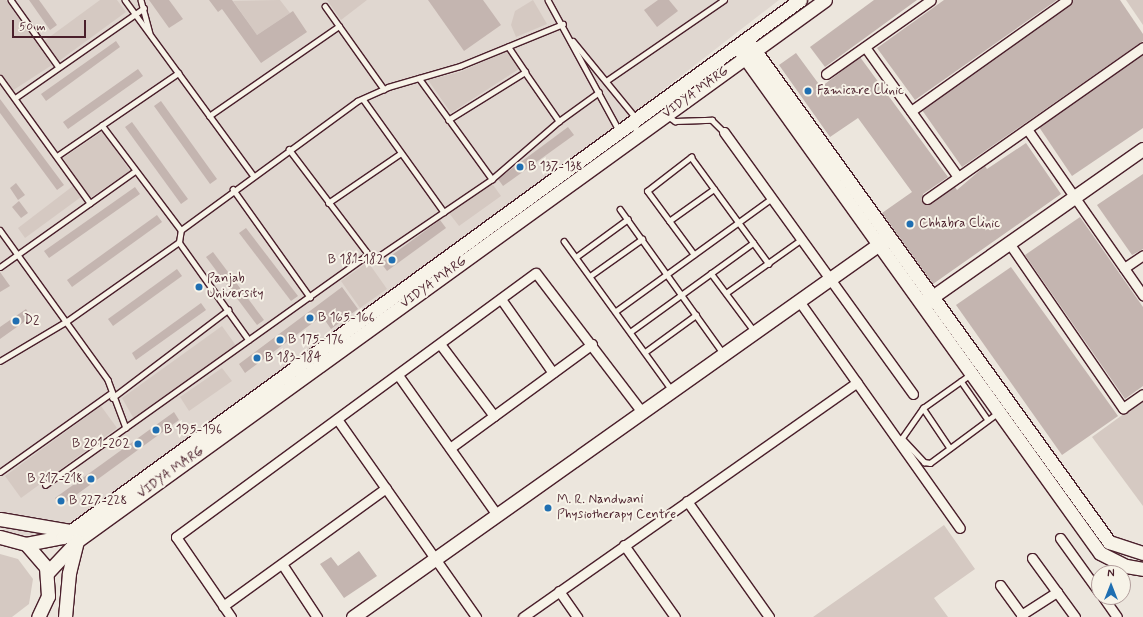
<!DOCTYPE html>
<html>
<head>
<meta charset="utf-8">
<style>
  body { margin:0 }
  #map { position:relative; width:1143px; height:617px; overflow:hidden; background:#ece6dd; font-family:Mynerve,sans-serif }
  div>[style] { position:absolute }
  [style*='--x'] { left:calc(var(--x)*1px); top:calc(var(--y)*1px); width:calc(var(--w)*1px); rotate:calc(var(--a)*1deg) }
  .built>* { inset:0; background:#e0d7d0 }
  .green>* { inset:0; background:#d5c9c2 }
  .building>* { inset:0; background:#c4b5b0 }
  .roads { filter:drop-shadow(1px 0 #4a1f2b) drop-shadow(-1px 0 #4a1f2b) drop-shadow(0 1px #4a1f2b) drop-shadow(0 -1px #4a1f2b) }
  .lane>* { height:4.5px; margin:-2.25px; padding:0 2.25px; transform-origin:2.25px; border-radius:2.25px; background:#f7f3e8 }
  .street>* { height:9px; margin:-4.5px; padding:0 4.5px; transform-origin:4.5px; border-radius:4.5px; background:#f7f3e8 }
  .secondary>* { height:13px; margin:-6.5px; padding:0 6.5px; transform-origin:6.5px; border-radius:6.5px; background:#f7f3e8 }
  .dots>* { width:11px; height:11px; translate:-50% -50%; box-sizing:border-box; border:2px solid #f7f3e8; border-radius:50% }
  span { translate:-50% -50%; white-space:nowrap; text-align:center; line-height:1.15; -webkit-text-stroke:4px #f7f3e8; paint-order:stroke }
  .poi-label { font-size:13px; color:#4a1f2b }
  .left { translate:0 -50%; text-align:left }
  .right { translate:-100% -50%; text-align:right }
  .street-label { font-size:13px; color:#4a1f2b }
  .north { position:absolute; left:1091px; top:565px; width:40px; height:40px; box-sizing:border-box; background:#f7f3e8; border:1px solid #b29e9c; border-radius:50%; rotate:0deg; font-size:11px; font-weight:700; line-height:16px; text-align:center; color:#4a1f2b }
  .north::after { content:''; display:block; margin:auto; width:14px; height:18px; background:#1f6fb2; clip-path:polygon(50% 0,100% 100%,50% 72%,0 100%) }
  .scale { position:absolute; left:12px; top:20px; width:74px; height:18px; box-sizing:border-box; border:2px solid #4a1f2b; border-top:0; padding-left:5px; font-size:12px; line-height:14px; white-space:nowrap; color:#4a1f2b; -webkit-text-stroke:3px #f7f3e8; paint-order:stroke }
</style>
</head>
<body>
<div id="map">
  <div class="built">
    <i style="clip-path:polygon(0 0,779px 0,588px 148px,55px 536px,9px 535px,0 526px)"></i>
  </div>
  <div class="green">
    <i style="clip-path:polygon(0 0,6px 0,52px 65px,12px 91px,0 74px)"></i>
    <i style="clip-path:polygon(100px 0,117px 0,126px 12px,59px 61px,44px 41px)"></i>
    <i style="clip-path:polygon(280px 0,290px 13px,257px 35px,233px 1px)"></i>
    <i style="clip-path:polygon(327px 0,367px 0,341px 20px)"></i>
    <i style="clip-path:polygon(533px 0,547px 24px,516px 37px,511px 25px,515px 11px)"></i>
    <i style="clip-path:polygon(1126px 0,1143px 0,1143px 25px)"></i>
    <i style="clip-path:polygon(507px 51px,519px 69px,451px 113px,428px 80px,460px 72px)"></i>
    <i style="clip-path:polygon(103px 131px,130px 171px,90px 198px,63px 158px)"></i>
    <i style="clip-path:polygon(491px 182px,501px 196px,459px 226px,449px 213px)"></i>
    <i style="clip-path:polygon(73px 186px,81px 197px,25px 238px,18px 228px)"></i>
    <i style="clip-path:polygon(368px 262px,387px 289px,360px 308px,341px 281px)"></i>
    <i style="clip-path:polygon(222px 326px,237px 347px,134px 419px,122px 398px)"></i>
    <i style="clip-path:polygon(222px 368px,232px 381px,189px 411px,180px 397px)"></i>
    <i style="clip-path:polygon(1143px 400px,1143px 506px,1092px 437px)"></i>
    <i style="clip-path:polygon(101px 406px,117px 428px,21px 498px,5px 476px)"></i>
    <i style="clip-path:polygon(944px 525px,975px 569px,934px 598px,948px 617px,813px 617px)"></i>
    <i style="clip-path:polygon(0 554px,18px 559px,33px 579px,29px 604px,12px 617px,0 617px)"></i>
  </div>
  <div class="building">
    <i style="clip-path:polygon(29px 0,39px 0,57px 25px,50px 30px)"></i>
    <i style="clip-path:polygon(149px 0,169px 0,183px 19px,169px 28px)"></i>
    <i style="clip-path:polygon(209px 0,232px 0,257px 35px,293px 11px,307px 32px,261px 63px,222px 9px,218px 12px)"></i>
    <i style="clip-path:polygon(428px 0,483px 0,501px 25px,464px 51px)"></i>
    <i style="clip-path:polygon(658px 0,669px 0,678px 11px,657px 27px,644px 10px)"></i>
    <i style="clip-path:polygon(874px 0,917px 0,825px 67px,810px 47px)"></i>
    <i style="clip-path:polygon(944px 0,1057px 0,915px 100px,877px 48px)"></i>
    <i style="clip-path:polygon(1073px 0,1120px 0,1143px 34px,1143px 41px,962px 167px,922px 110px)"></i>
    <i style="clip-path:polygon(116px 41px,120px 47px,46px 101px,41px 94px)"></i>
    <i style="clip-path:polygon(796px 53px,821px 87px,860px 57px,948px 177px,923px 194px,924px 204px,930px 204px,955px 187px,957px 190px,985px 166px,987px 169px,1026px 143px,1061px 194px,933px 284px,882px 213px,912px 192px,858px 118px,830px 137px,779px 65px)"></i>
    <i style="clip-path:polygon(1143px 54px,1143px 128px,1072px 176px,1039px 127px)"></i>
    <i style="clip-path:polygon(138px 69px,143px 76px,68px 129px,63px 122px)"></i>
    <i style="clip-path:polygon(0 99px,64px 185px,57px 190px,0 113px)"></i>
    <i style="clip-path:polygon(161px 101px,217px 179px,210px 184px,154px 106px)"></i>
    <i style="clip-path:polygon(132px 122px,188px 199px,181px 204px,125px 127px)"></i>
    <i style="clip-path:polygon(568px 127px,574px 135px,503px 186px,498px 179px)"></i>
    <i style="clip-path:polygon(1143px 174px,1143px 249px,1132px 255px,1097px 205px)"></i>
    <i style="clip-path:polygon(16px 183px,25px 195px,18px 200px,10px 188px)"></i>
    <i style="clip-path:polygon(135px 187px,140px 194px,49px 258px,44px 251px)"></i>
    <i style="clip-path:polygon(19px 201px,28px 213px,21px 218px,12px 207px)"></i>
    <i style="clip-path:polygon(157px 215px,162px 222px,72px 287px,67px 280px)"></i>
    <i style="clip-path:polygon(1080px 217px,1143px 307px,1143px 386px,1125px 399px,1025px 255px)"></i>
    <i style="clip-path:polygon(440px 220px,446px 228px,387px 271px,381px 263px)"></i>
    <i style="clip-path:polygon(246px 228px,298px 296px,291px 301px,239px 233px)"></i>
    <i style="clip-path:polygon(213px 252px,264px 320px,257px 325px,206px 257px)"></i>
    <i style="clip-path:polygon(1011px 267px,1118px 416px,1062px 455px,956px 305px)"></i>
    <i style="clip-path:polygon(177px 269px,182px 276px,113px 326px,108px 319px)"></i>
    <i style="clip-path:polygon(0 272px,10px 286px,0 292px)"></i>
    <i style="clip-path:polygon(342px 287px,358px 309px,331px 329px,322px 316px,245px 373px,239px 364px)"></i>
    <i style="clip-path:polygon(201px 303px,206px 310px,136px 360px,132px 353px)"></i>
    <i style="clip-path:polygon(26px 309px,31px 317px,0 339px,0 327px)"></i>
    <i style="clip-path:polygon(174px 412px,179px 420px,61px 506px,55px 498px)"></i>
    <i style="clip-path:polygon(359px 551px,377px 576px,344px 598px,320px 564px,331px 557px,338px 566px)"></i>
  </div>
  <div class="roads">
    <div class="lane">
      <i style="--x:11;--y:0;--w:81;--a:54.5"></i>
      <i style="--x:125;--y:0;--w:217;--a:53.8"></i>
      <i style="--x:141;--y:0;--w:34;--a:75"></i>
      <i style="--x:548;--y:0;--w:148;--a:61.4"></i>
      <i style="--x:325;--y:6;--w:102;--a:54.6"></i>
      <i style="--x:573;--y:41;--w:99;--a:50.7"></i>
      <i style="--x:636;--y:118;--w:16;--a:90"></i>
      <i style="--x:525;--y:72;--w:60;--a:55.2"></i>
      <i style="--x:0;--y:78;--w:154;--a:54.2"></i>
      <i style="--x:419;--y:78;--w:125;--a:54.1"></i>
      <i style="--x:606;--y:81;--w:143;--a:-34.5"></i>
      <i style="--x:15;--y:98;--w:157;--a:-34.9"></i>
      <i style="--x:363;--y:99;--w:139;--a:54.4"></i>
      <i style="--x:209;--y:116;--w:158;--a:-34.7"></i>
      <i style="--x:668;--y:116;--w:9;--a:36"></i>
      <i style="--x:675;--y:121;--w:37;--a:-2"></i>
      <i style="--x:712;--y:120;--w:17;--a:45"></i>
      <i style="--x:448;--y:120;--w:91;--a:-31.9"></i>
      <i style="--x:525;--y:72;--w:30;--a:-124"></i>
      <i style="--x:102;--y:125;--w:131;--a:53"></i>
      <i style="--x:289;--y:149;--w:139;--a:52.9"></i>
      <i style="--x:373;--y:260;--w:144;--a:-34.2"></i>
      <i style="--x:492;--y:179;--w:89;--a:-40.9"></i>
      <i style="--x:559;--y:121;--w:49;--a:-35.9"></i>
      <i style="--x:57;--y:156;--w:147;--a:-34.4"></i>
      <i style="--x:233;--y:189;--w:133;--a:54.5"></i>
      <i style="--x:328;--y:203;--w:88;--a:-34.4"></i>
      <i style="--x:620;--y:209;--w:177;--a:54.4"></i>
      <i style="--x:669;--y:221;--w:55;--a:-35.4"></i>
      <i style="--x:0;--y:230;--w:185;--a:54.2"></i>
      <i style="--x:108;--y:380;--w:51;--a:69.4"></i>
      <i style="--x:564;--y:241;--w:184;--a:54.1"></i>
      <i style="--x:179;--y:242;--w:120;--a:54.5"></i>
      <i style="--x:694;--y:255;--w:79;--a:-126.3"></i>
      <i style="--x:647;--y:191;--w:56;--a:-37.7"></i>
      <i style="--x:691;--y:157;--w:132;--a:53.9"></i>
      <i style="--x:576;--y:257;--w:64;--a:-36.2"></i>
      <i style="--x:0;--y:267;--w:166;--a:-35.4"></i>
      <i style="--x:711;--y:273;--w:72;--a:53.4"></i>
      <i style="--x:590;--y:276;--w:64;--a:-35.4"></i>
      <i style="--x:726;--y:293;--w:93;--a:-35.4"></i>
      <i style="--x:616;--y:311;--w:193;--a:-35.9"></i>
      <i style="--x:630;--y:332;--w:152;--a:-35.9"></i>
      <i style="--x:645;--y:352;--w:63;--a:-36"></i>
      <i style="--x:0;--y:361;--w:78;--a:-30.8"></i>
      <i style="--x:67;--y:321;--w:137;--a:-35.2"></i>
      <i style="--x:179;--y:242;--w:12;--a:-81"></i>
      <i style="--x:181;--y:230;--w:218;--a:-36.2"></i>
      <i style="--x:357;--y:101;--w:34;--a:-24"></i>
      <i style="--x:388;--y:87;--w:75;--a:-16.3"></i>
      <i style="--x:460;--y:66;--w:111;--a:-22.2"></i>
      <i style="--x:961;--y:381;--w:47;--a:55.3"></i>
      <i style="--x:112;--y:398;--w:146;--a:-37.2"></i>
      <i style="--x:923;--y:408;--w:48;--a:56"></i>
      <i style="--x:902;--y:438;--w:37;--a:-55"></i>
      <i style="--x:923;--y:408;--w:59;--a:-35.3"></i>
      <i style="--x:898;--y:440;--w:4;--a:-27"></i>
      <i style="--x:902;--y:438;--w:33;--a:47"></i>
      <i style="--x:924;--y:462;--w:6;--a:9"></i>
      <i style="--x:930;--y:463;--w:86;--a:-36.5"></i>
      <i style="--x:0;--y:472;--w:136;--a:-35.4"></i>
      <i style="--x:45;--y:485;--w:397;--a:-35.5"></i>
    </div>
    <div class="street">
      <i style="--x:865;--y:47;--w:160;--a:54.4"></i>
      <i style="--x:826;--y:74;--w:128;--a:-35.2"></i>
      <i style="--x:911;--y:111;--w:191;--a:-35.4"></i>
      <i style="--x:1027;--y:129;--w:203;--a:55.1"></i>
      <i style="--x:724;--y:132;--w:323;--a:54.2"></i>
      <i style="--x:927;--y:199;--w:264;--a:-35.1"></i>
      <i style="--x:1009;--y:243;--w:201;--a:55.4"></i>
      <i style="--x:1123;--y:408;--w:24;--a:-35"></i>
      <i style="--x:1124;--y:268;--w:23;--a:-34"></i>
      <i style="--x:501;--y:299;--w:90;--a:54.9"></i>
      <i style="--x:799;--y:301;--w:278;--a:54.7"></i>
      <i style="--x:440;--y:344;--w:90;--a:53.1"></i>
      <i style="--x:398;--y:375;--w:171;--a:54.7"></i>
      <i style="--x:337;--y:419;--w:242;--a:54.9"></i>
      <i style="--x:450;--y:448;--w:176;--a:-36.2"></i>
      <i style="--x:687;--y:501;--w:142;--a:54.7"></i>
      <i style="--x:1060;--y:538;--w:67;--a:54.2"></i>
      <i style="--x:624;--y:545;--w:88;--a:54.7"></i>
      <i style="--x:1032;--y:558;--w:73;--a:53.9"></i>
      <i style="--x:282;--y:564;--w:64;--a:56.6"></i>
      <i style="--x:1000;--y:585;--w:39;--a:54"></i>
      <i style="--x:559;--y:591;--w:32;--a:55"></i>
      <i style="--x:1103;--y:597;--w:24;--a:55"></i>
      <i style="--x:223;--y:606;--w:201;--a:-35.9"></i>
      <i style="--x:1021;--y:615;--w:43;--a:-32.6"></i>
      <i style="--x:231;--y:617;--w:97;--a:-124.5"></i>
      <i style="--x:176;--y:537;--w:446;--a:-36.3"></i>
      <i style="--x:536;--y:273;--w:175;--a:52.7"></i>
      <i style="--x:523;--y:617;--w:408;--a:-35.1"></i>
    </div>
    <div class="secondary">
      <i style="--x:750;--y:44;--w:614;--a:54.21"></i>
      <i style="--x:1109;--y:542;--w:36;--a:18"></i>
      <i style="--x:741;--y:52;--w:616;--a:54.38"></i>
      <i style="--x:1100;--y:553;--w:29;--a:27"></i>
      <i style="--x:1126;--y:566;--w:17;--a:10"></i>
      <i style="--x:925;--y:302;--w:266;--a:-35.1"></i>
      <i style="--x:0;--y:519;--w:71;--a:9.7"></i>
      <i style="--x:0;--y:537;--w:27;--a:15"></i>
      <i style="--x:26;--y:544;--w:30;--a:49"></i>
      <i style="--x:46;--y:567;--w:29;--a:86"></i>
      <i style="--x:48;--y:596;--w:23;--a:115"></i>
      <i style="--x:26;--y:544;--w:38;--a:-11"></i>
      <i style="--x:63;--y:537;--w:912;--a:-36.08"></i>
      <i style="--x:48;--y:572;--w:42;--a:-46.9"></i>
      <i style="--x:77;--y:541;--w:923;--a:-35.88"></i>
      <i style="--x:65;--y:617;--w:44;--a:-84.8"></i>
      <i style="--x:69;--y:573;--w:33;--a:-76"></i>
      <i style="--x:353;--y:617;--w:657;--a:-35.33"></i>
    </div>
  </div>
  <div class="dots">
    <i style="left:808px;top:91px;background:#1f6fb2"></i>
    <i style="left:520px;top:167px;background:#1f6fb2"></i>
    <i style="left:910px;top:224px;background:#1f6fb2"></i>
    <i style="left:392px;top:260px;background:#1f6fb2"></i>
    <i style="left:199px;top:287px;background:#1f6fb2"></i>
    <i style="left:310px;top:318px;background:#1f6fb2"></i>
    <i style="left:16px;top:321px;background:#1f6fb2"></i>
    <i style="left:280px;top:340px;background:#1f6fb2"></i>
    <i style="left:257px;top:358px;background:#1f6fb2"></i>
    <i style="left:156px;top:430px;background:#1f6fb2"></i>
    <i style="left:138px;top:444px;background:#1f6fb2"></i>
    <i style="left:91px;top:479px;background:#1f6fb2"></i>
    <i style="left:61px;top:501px;background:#1f6fb2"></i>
    <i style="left:548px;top:508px;background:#1f6fb2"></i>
  </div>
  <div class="poi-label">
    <span class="left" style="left:817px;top:91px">Famicare Clinic</span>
    <span class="left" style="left:528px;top:167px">B 137-138</span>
    <span class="left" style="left:919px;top:224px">Chhabra Clinic</span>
    <span class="right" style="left:384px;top:260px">B 181-182</span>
    <span class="left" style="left:207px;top:287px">Panjab<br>University</span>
    <span class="left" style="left:318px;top:318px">B 165-166</span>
    <span class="left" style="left:24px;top:321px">D2</span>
    <span class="left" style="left:288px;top:340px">B 175-176</span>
    <span class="left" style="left:265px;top:358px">B 183-184</span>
    <span class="left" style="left:164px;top:430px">B 195-196</span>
    <span class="right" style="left:130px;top:444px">B 201-202</span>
    <span class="right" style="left:83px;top:479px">B 217-218</span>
    <span class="left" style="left:69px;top:501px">B 227-228</span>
    <span class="left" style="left:557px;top:508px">M. R. Nandwani<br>Physiotherapy Centre</span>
  </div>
  <div class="street-label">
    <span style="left:696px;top:93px;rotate:-36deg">VIDYA MARG</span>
    <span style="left:434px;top:283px;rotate:-36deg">VIDYA MARG</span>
    <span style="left:171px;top:473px;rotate:-36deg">VIDYA MARG</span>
  </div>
  <div class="north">N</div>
  <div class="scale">50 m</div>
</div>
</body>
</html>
